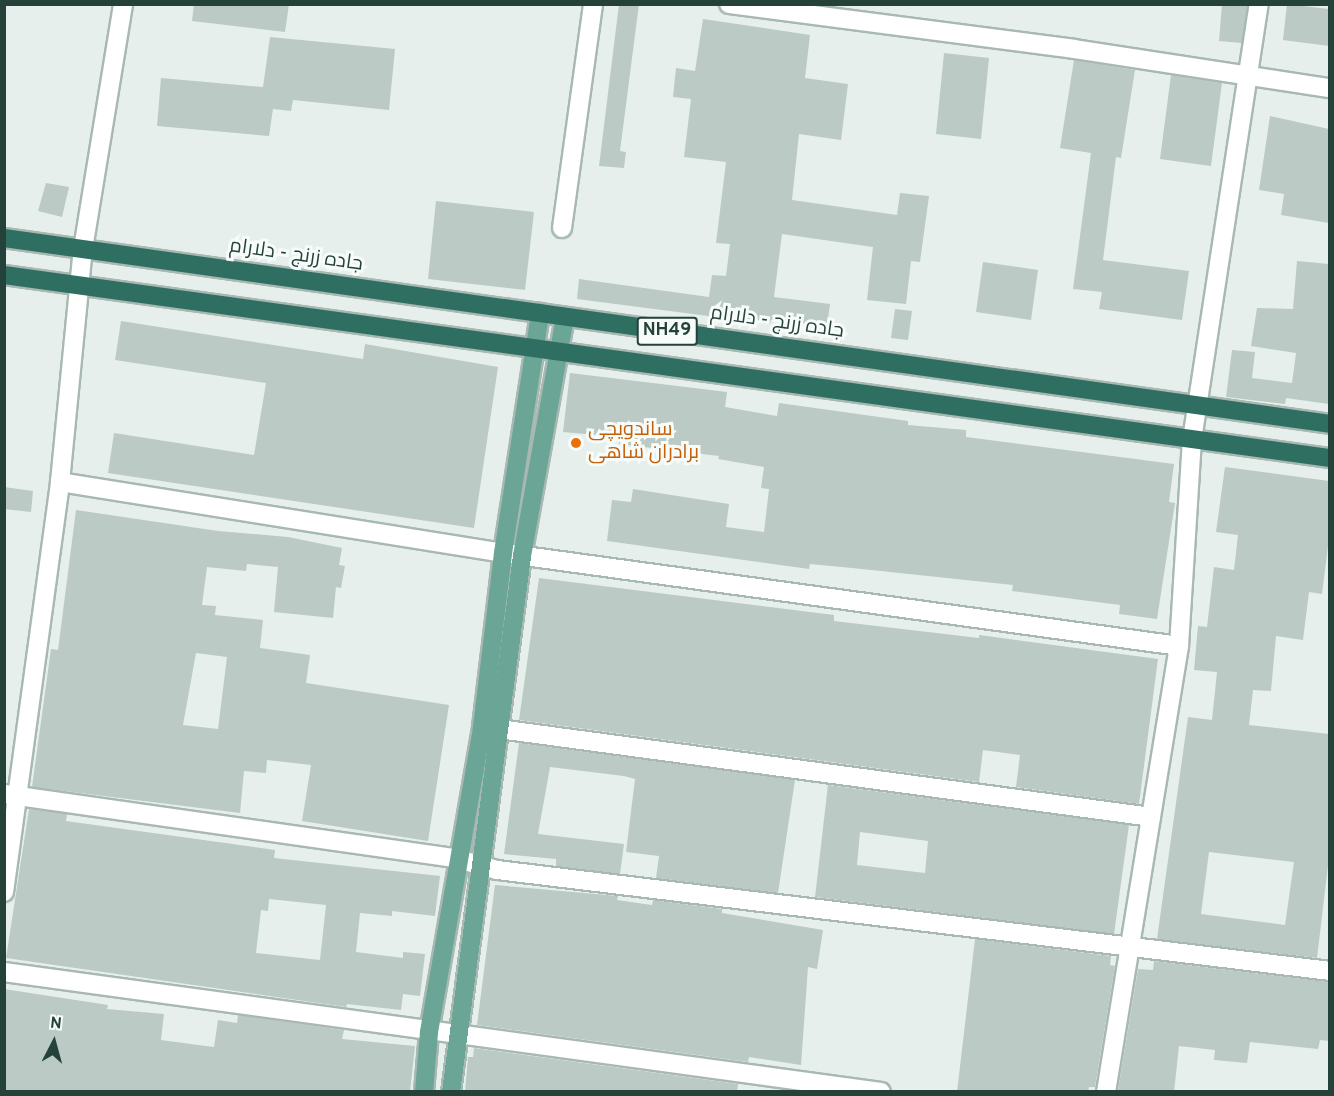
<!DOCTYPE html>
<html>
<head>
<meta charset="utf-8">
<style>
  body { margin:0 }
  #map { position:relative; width:1334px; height:1096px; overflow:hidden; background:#e6efeb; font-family:Overpass,Cairo,sans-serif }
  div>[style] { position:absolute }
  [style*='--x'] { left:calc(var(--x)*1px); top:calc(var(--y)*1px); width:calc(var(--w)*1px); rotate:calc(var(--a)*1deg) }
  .building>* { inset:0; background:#bbcac4 }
  .roads { filter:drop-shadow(2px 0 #a8b8b2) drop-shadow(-2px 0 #a8b8b2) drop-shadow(0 2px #a8b8b2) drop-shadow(0 -2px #a8b8b2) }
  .minor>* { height:18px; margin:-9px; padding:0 9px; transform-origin:9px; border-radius:9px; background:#fff }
  .major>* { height:18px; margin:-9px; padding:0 9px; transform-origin:9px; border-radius:9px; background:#6aa596 }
  .highway>* { height:18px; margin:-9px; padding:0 9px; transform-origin:9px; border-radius:9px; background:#2f6f62 }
  .dots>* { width:16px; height:16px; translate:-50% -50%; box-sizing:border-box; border:3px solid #f7fbf9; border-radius:50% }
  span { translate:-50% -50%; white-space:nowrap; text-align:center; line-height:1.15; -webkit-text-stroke:6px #f7fbf9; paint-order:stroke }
  .shield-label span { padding:2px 4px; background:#f7fbf9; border:2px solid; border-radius:4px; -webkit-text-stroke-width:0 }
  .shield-label { font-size:18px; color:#24423a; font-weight:700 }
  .street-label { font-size:20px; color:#24423a }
  .food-label { font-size:20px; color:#c56008 }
  .left { translate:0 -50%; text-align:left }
  .frame { position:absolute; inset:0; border:6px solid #24423a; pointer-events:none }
  .north { position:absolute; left:24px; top:1012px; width:60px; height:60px; -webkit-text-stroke:4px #f7fbf9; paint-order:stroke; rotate:6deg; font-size:16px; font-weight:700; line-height:24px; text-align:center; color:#24423a }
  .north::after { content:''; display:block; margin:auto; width:21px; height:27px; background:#24423a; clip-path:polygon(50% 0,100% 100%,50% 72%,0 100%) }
</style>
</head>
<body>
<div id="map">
  <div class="building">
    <i style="clip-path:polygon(194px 4px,289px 4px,285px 32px,192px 21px)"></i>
    <i style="clip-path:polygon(619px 4px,639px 4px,620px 151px,626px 152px,624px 168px,599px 166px)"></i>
    <i style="clip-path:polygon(1222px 4px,1248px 4px,1242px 43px,1219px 41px)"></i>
    <i style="clip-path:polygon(1287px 4px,1329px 9px,1329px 46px,1283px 40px)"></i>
    <i style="clip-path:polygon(703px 19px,810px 35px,805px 78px,848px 84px,841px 140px,799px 134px,792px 200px,897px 215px,900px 193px,929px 196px,920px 262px,911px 261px,906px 304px,867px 300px,873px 247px,782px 234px,774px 297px,830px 304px,827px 326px,771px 320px,770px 324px,577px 299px,579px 279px,709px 297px,712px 275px,726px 276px,730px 244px,716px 243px,726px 162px,684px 157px,691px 99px,673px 97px,676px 68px,695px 71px)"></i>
    <i style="clip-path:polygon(270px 37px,395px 49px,389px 110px,293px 100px,291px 111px,273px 109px,269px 136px,157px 126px,161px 78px,263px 87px)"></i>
    <i style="clip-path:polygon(944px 53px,989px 58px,981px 139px,936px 134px)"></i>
    <i style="clip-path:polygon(1074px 60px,1135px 70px,1121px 158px,1116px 157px,1103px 260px,1189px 271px,1182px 320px,1099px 309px,1102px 292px,1073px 289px,1091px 153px,1060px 148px)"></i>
    <i style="clip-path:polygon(1171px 75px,1222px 83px,1211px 166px,1160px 159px)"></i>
    <i style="clip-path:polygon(1270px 116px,1329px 129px,1329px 223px,1281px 215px,1284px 194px,1259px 190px)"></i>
    <i style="clip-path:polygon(46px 183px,69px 187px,62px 217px,38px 211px)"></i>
    <i style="clip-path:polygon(436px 201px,534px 212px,525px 290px,428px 279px)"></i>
    <i style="clip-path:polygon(1297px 261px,1329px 264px,1329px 404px,1286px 398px,1285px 404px,1226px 397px,1232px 350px,1255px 352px,1252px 378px,1292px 383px,1296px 353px,1251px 346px,1257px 308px,1293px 309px)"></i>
    <i style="clip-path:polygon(983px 262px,1038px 270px,1031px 320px,976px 312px)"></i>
    <i style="clip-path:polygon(895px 309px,912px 311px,908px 340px,891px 338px)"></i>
    <i style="clip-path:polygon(121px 321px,363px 359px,365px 344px,498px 367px,474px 528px,108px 473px,114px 433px,254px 455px,266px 383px,115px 360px)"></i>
    <i style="clip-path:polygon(570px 373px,727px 392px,725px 407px,777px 416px,779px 403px,908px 421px,908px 425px,966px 430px,966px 437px,1174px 464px,1169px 502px,1175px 503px,1157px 619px,1119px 614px,1120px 605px,1012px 591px,1013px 585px,852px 568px,810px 564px,809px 569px,607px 541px,612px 500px,631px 502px,633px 489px,729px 504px,726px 527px,764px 532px,769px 489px,761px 488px,764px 467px,718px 459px,719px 456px,619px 444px,620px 437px,563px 432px)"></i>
    <i style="clip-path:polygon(evenodd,1225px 467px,1329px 481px,1329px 538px,1322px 594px,1309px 592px,1303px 640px,1276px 636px,1271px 691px,1253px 690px,1249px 725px,1329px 734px,1329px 857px,1317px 958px,1157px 939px,1188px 717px,1212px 720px,1217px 672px,1194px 670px,1198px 626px,1207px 627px,1214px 567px,1234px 570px,1238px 535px,1216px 532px,1225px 467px,1209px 852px,1294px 862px,1285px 925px,1201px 914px,1209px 852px)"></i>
    <i style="clip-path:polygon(4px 487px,33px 491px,31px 512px,4px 509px)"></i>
    <i style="clip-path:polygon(evenodd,76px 510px,218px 531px,288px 537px,342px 548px,339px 565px,345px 566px,341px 588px,336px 587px,333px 618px,274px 612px,278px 567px,247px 564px,246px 571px,207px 567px,202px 605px,216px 606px,215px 615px,263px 620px,260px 648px,310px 655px,306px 683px,449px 705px,428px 841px,302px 821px,311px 765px,267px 760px,266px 773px,244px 771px,240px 813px,32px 787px,51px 649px,58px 650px,76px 510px,196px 653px,227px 657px,218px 729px,183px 725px,196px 653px)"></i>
    <i style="clip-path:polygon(539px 578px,834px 615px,834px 621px,979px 638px,979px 635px,1158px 659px,1139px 804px,1016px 787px,1020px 755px,983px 750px,979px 782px,519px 720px)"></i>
    <i style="clip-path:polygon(519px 743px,795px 780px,778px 893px,656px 878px,659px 856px,626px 852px,635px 779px,624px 776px,550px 767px,538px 834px,624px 844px,620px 874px,556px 866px,556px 859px,504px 854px)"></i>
    <i style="clip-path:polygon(evenodd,828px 785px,1129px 825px,1114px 934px,815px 897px,828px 785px,860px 832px,928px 841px,925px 873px,857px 865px,860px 832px)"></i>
    <i style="clip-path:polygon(evenodd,29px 809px,67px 814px,66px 821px,275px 850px,274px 858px,440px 876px,435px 916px,392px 911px,392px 916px,360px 913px,356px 952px,403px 958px,403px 952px,425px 954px,420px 996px,403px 994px,401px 1010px,347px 1004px,346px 1007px,6px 958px,29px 809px,269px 899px,326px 905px,320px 960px,256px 953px,261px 910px,268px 911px,269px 899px)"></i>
    <i style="clip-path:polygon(495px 885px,618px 896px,617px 900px,652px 905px,653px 900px,722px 909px,722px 913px,823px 930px,817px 969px,808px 967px,801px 1065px,749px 1057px,748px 1062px,477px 1025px)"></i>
    <i style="clip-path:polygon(975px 939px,1111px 956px,1110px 965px,1115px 966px,1095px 1087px,1089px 1087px,1088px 1092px,957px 1092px)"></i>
    <i style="clip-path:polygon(1154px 961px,1329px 982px,1329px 1041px,1320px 1040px,1318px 1049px,1250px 1042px,1247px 1063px,1214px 1060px,1215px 1050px,1179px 1046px,1174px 1092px,1118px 1090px,1138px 969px,1153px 970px)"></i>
    <i style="clip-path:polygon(4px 989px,108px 1005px,107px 1009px,164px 1014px,161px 1040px,191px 1044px,214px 1047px,218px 1020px,237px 1023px,238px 1015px,344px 1030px,342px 1039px,415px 1046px,410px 1092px,4px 1092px)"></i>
    <i style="clip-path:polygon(474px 1048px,738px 1084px,737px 1092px,465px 1092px,468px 1057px,473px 1057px)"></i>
  </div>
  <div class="roads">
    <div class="minor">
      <i style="--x:729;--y:4;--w:348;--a:7.4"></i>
      <i style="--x:1074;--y:49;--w:259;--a:8.7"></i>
      <i style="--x:562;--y:228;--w:226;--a:-82.1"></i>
      <i style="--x:60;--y:482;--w:449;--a:9.1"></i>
      <i style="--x:503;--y:553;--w:682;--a:7.83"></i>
      <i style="--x:484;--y:727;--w:673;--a:7.68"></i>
      <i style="--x:4;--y:794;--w:459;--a:8.1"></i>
      <i style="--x:458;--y:859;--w:41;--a:15.8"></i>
      <i style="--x:497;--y:870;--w:839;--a:6.91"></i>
      <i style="--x:4;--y:892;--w:414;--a:-82.2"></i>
      <i style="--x:60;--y:482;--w:234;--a:-84.4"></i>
      <i style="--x:83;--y:249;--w:248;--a:-80.7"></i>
      <i style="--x:4;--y:972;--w:885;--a:7.79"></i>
      <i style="--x:1106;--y:1092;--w:452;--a:-80.7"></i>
      <i style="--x:1179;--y:646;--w:206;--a:-86.4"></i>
      <i style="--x:1192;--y:440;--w:441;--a:-81.3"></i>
    </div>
    <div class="major">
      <i style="--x:424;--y:1092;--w:60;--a:-85.2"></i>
      <i style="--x:429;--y:1032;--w:310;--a:-80.1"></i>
      <i style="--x:482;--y:727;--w:175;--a:-83.1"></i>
      <i style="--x:503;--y:553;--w:243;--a:-81.2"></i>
      <i style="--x:451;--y:1092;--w:541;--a:-82.45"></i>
      <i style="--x:522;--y:556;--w:243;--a:-79.8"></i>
    </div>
    <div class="highway">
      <i style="--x:4;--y:238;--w:1339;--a:7.98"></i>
      <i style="--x:4;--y:275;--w:1339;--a:7.86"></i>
    </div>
  </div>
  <div class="dots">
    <i style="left:576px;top:443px;background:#e8710a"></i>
  </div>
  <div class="shield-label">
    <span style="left:667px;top:331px">NH49</span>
  </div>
  <div class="street-label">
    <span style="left:296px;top:256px;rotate:8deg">جاده زرنج - دلارام</span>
    <span style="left:777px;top:323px;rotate:8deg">جاده زرنج - دلارام</span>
  </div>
  <div class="food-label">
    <span class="left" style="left:588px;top:442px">ساندویچی<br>برادران شاهی</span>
  </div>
  <div class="frame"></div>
  <div class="north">N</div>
</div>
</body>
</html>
